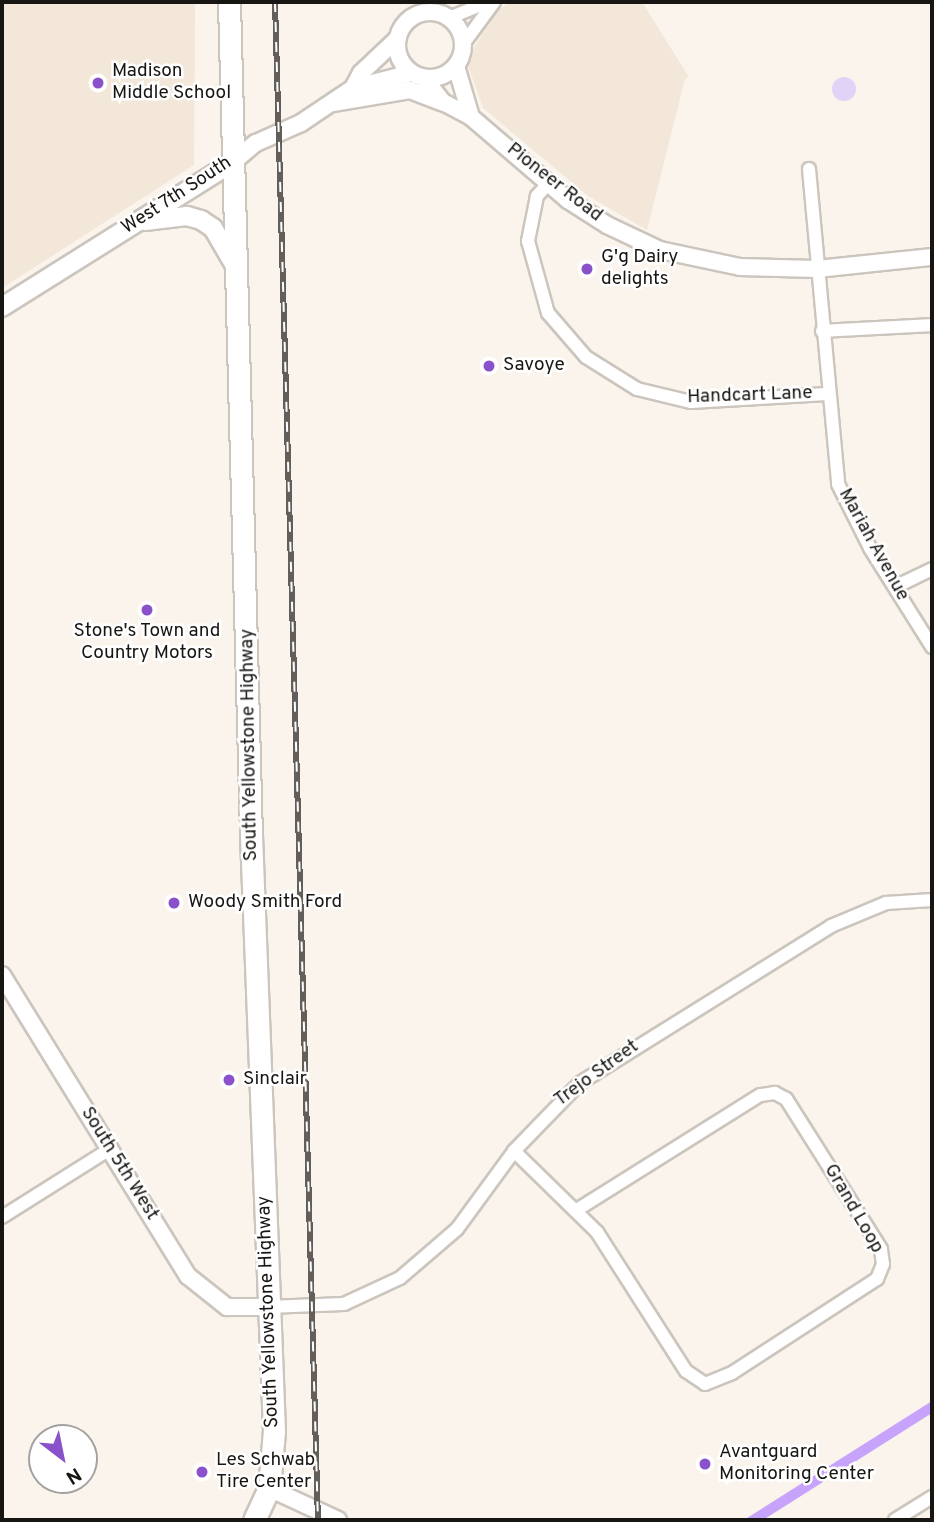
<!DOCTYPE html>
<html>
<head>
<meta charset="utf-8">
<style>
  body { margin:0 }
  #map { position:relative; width:934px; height:1522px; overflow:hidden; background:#faf4ec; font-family:Overpass,sans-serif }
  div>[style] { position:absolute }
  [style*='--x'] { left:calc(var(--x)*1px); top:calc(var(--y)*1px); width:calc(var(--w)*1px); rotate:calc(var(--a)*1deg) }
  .built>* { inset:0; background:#f2e7d9 }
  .green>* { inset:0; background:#e0d3f7 }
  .round { border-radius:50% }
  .water>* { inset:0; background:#c7a3fc }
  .roads { filter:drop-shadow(2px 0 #ccc5be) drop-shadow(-2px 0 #ccc5be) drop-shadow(0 2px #ccc5be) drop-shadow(0 -2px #ccc5be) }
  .minor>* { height:12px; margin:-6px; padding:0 6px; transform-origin:6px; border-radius:6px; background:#fff }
  .tertiary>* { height:16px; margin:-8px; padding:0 8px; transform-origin:8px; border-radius:8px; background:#fff }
  .tertiary>.ring { margin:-8px; padding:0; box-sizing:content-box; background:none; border:16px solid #fff; border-radius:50% }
  .secondary>* { height:18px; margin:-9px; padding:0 9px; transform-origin:9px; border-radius:9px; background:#fff }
  .primary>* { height:21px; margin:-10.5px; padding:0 10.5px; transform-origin:10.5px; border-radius:10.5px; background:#fff }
  .rail>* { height:6px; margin-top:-3px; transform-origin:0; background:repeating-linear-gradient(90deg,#fff 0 10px,#625e5a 0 20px); box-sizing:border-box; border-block:2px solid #625e5a }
  .dots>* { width:19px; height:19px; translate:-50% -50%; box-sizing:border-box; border:4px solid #fff; border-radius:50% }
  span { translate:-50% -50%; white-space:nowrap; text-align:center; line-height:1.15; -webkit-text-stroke:5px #fff; paint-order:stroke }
  .poi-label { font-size:19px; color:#181613 }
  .left { translate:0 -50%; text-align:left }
  .street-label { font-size:19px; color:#181613 }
  .frame { position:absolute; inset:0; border:4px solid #181613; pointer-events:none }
  .north { position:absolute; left:28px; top:1424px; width:70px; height:70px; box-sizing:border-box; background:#fff; border:2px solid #a3a2a1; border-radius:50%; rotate:148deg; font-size:19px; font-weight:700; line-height:28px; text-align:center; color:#181613 }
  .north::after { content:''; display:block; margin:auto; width:24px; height:32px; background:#8952ca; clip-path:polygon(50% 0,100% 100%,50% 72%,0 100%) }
</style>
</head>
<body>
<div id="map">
  <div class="built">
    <i style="clip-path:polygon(2px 2px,195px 2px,194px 165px,2px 288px)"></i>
    <i style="clip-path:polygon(510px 2px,642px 2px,689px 77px,685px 79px,647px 230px,588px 196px,483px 108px,466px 60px,497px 11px)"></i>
  </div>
  <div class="green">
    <i class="round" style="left:832px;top:77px;width:24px;height:24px"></i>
  </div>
  <div class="water">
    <i style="clip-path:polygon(932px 1401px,932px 1413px,763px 1520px,744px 1520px)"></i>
  </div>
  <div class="roads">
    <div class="minor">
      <i style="--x:449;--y:18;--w:42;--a:-22.3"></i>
      <i style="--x:464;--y:43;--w:51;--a:-53.8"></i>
      <i style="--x:809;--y:169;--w:316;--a:84.7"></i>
      <i style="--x:838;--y:484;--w:72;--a:63.4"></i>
      <i style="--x:870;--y:548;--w:117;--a:57.9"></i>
      <i style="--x:549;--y:183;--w:18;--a:133"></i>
      <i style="--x:537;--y:196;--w:46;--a:101.3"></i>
      <i style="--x:528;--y:241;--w:75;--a:74.5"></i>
      <i style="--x:548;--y:313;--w:58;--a:49.2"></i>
      <i style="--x:586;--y:357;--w:60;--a:32.1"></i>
      <i style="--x:637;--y:389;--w:56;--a:13.5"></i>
      <i style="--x:691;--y:402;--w:136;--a:-3.4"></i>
      <i style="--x:822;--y:331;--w:110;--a:-3.1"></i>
      <i style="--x:895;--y:587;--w:41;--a:-25.9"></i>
      <i style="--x:514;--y:1151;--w:116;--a:44.3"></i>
      <i style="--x:597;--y:1232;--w:165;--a:57.4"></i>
      <i style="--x:686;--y:1371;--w:23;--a:34"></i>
      <i style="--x:705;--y:1384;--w:29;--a:-22"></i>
      <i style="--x:732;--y:1373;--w:173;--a:-33"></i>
      <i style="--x:877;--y:1279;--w:16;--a:-68"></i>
      <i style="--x:883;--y:1264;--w:15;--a:-98"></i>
      <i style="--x:881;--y:1249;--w:178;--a:-122.3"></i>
      <i style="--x:786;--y:1099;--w:13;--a:-151"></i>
      <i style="--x:775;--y:1093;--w:15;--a:172"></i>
      <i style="--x:760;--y:1095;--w:216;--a:147.9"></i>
      <i style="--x:2;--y:1217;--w:128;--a:-32.2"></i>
      <i style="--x:267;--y:1307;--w:77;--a:-2.2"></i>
      <i style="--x:344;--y:1304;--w:62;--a:-24.9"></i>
      <i style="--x:400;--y:1278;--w:75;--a:-40.7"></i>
      <i style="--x:457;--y:1229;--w:97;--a:-53.8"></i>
      <i style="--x:514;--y:1151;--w:95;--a:-45.9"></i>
      <i style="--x:580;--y:1083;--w:296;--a:-32"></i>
      <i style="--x:831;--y:926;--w:60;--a:-22.7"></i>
      <i style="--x:886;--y:903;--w:46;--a:-3.7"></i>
      <i style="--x:895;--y:1520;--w:44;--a:-31.9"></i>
    </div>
    <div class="tertiary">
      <i class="ring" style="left:397px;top:12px;width:50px;height:50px"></i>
      <i style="--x:456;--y:66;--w:53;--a:73.6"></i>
      <i style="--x:424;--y:78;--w:31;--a:52"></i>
      <i style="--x:443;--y:102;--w:32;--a:28"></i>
      <i style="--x:471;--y:117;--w:128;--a:40.6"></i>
      <i style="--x:568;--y:200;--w:46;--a:32.7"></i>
      <i style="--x:607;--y:225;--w:59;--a:25.3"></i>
      <i style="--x:660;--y:250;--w:82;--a:12"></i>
      <i style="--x:740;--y:267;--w:77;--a:1.5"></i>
      <i style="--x:817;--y:269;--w:116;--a:-6"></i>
      <i style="--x:353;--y:88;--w:17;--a:-62"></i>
      <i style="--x:361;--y:73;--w:51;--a:-43.4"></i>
      <i style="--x:333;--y:103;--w:78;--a:-9.6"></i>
      <i style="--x:410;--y:90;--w:34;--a:21"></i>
      <i style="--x:233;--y:162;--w:30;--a:-40"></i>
      <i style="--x:256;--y:143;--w:49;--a:-24"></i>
      <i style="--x:301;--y:123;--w:63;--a:-33.9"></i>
      <i style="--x:353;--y:88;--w:60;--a:-14.5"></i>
      <i style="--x:2;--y:975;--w:354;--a:58.3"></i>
      <i style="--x:188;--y:1276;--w:50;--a:38.5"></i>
      <i style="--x:227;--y:1307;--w:40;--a:0"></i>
      <i style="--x:269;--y:1488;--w:76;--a:24.9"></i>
    </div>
    <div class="secondary">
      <i style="--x:145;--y:221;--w:42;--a:-6.8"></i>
      <i style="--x:187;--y:216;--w:15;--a:16"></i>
      <i style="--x:201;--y:220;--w:14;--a:34"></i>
      <i style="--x:213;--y:228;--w:48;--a:59.7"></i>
      <i style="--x:2;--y:307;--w:273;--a:-32.1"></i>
    </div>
    <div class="primary">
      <i style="--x:229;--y:2;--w:833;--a:88.49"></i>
      <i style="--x:251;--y:835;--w:596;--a:87.79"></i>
      <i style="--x:274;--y:1431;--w:57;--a:95"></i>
      <i style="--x:269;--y:1488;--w:35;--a:115"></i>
    </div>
  </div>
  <div class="rail">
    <i style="--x:275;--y:2;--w:1519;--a:88.38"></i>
  </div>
  <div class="dots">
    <i style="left:98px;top:83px;background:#8952ca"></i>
    <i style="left:587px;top:269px;background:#8952ca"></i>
    <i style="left:489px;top:366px;background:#8952ca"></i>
    <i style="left:147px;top:610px;background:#8952ca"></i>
    <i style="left:174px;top:903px;background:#8952ca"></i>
    <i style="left:229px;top:1080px;background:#8952ca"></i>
    <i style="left:705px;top:1464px;background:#8952ca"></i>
    <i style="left:202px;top:1472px;background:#8952ca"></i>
  </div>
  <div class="poi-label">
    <span class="left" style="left:112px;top:83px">Madison<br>Middle School</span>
    <span class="left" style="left:601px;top:269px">G'g Dairy<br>delights</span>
    <span class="left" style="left:503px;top:366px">Savoye</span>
    <span style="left:147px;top:643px">Stone's Town and<br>Country Motors</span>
    <span class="left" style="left:188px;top:903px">Woody Smith Ford</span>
    <span class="left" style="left:243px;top:1080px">Sinclair</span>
    <span class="left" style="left:719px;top:1464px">Avantguard<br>Monitoring Center</span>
    <span class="left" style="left:216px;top:1472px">Les Schwab<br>Tire Center</span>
  </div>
  <div class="street-label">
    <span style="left:554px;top:183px;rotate:38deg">Pioneer Road</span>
    <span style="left:177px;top:196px;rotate:-33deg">West 7th South</span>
    <span style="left:750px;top:396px;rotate:-2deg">Handcart Lane</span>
    <span style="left:873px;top:545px;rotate:61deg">Mariah Avenue</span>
    <span style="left:250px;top:745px;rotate:-91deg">South Yellowstone Highway</span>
    <span style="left:597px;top:1074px;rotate:-36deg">Trejo Street</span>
    <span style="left:119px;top:1164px;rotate:58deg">South 5th West</span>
    <span style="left:853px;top:1209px;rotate:60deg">Grand Loop</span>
    <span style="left:269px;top:1312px;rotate:-92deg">South Yellowstone Highway</span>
  </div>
  <div class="frame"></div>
  <div class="north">N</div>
</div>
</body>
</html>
